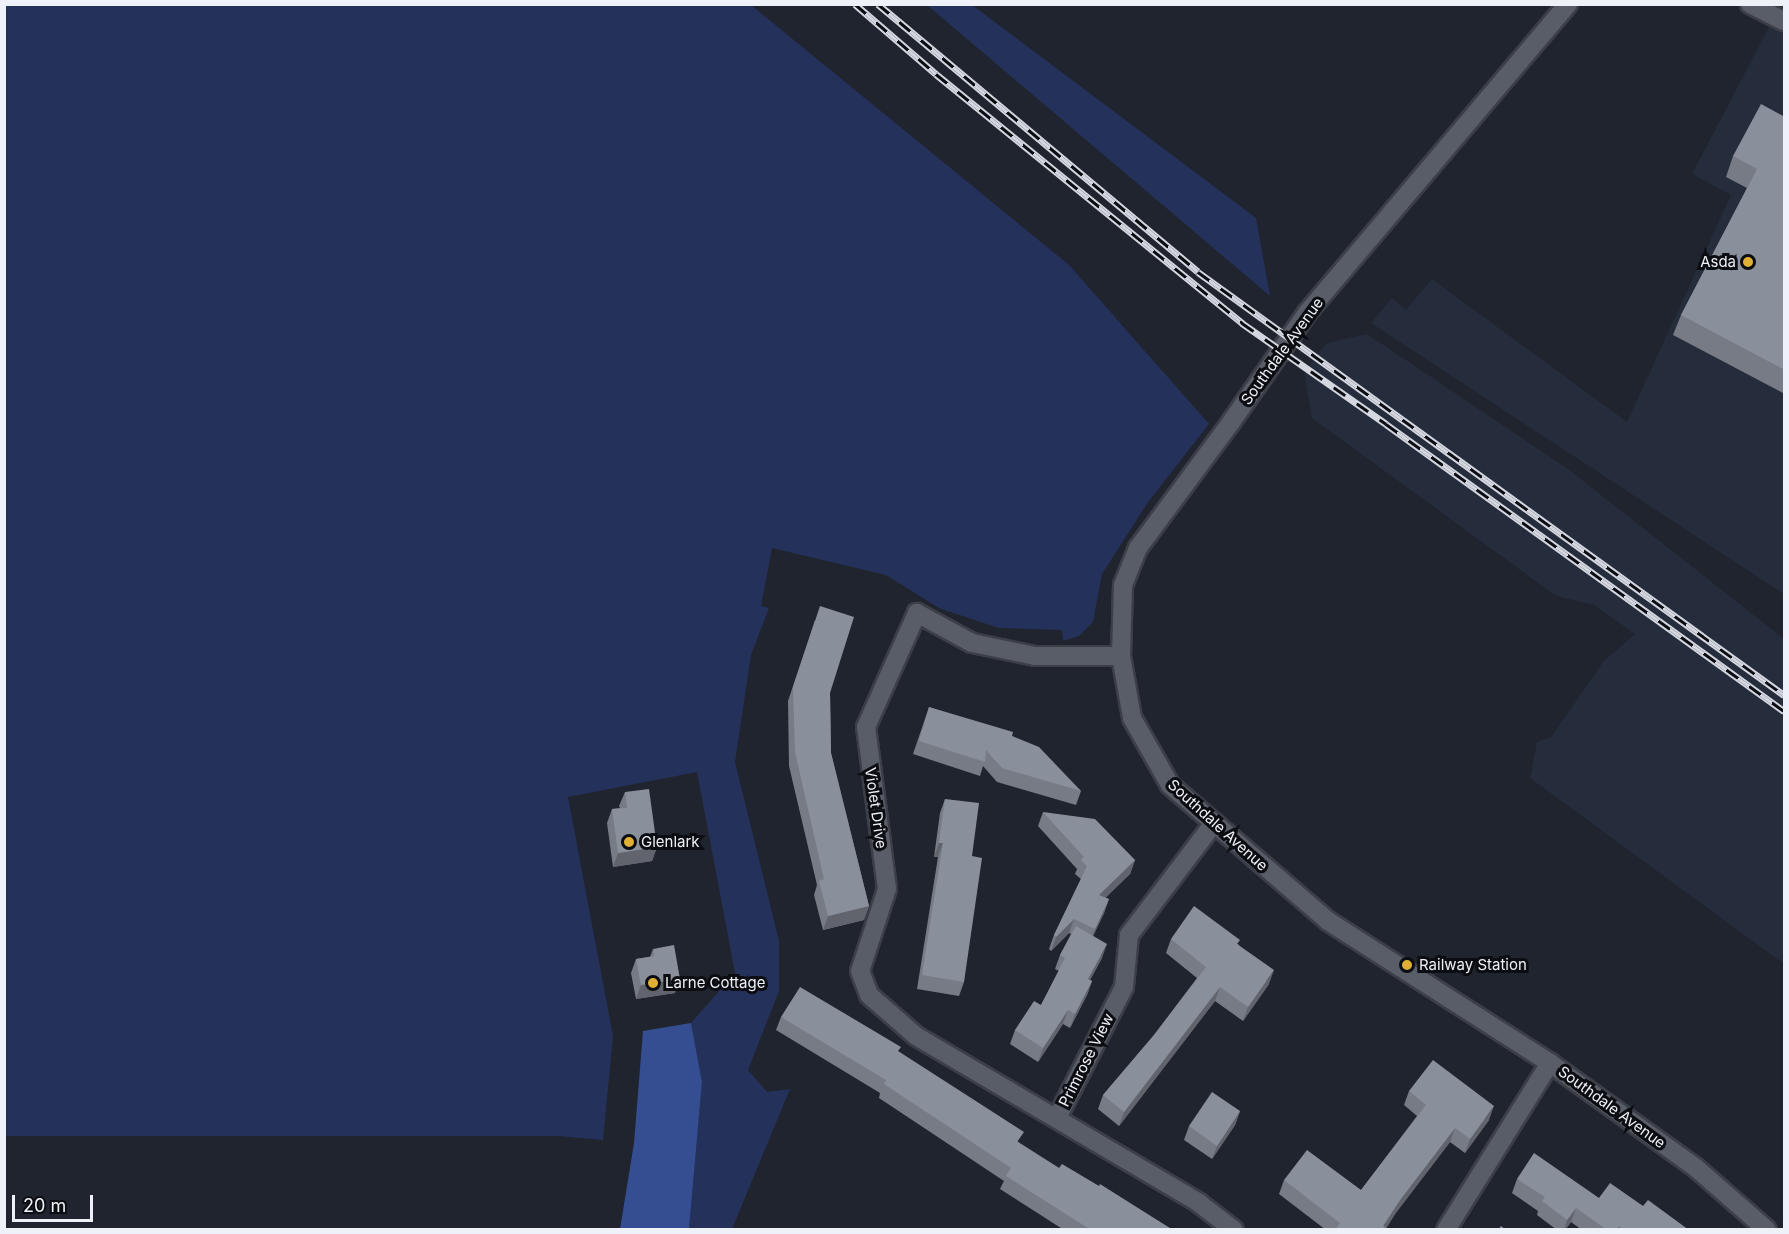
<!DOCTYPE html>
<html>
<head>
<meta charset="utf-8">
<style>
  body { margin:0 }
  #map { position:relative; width:1789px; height:1234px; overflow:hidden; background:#20242e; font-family:Inter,sans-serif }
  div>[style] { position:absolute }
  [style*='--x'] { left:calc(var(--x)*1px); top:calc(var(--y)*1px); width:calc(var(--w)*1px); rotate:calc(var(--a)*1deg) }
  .built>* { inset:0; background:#252c3b }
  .green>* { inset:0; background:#24325b }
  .forest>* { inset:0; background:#354d91 }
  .roads { filter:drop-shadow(2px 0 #3c3f48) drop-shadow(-2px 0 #3c3f48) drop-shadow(0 2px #3c3f48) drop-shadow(0 -2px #3c3f48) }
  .street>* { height:18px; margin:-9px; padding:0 9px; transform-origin:9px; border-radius:9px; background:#585d68 }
  .rail>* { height:7px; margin-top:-3.5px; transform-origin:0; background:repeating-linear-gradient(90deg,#0b0d12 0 14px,#d4d7df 0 28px); box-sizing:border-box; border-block:2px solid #d4d7df }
  .wall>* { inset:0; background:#777b86 }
  .shaded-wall>* { inset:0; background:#61646d }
  .building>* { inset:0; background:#8a8f9c }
  .dots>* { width:16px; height:16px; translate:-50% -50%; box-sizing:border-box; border:3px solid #0b0d12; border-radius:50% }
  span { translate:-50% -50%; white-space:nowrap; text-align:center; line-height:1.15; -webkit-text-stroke:6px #0b0d12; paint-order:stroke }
  .poi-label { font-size:15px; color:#eef1f8 }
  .right { translate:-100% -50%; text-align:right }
  .left { translate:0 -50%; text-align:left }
  .street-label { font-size:15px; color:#eef1f8 }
  .frame { position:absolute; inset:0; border:6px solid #eef1f8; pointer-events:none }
  .scale { position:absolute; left:12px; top:1195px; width:81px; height:27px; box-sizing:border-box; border:3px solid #eef1f8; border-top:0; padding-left:8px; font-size:18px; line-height:21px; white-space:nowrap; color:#eef1f8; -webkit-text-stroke:4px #0b0d12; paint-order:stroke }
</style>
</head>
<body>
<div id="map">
  <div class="built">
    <i style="clip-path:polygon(1770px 25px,1784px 32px,1784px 594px,1371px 323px,1392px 298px,1406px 310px,1432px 279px,1627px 422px,1731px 195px,1692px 174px)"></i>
    <i style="clip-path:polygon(1367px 334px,1568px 469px,1784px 639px,1784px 964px,1530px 778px,1537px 742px,1551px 737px,1604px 661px,1635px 634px,1594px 605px,1556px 596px,1312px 418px,1304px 372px,1327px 343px)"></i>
  </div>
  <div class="green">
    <i style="clip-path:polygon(4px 5px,751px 5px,1069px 265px,1209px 424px,1148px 502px,1102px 574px,1093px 622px,1079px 636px,1063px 641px,1062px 630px,999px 628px,939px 608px,886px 575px,772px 548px,761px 606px,769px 608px,751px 655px,735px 762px,779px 941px,779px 991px,748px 1070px,767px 1092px,790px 1089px,732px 1229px,689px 1229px,702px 1082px,691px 1023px,735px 973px,697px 772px,568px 797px,613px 1036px,603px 1140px,559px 1136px,5px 1136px)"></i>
    <i style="clip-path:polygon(927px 5px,972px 5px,1256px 218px,1270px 296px)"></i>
  </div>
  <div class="forest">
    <i style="clip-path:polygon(691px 1023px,702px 1082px,689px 1229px,620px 1229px,634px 1143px,643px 1031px)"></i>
  </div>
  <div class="roads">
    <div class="street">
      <i style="--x:1568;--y:4;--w:404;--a:130.2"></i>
      <i style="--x:1307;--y:313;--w:131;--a:124.8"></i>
      <i style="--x:1232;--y:421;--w:158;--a:126.5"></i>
      <i style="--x:1138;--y:548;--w:40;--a:112"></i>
      <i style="--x:1123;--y:585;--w:71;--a:91.6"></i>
      <i style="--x:1121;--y:656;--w:63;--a:79.9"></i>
      <i style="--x:1132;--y:718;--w:77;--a:60.4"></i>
      <i style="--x:1170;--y:785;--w:208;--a:40.7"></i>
      <i style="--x:1328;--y:921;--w:264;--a:32.6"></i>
      <i style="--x:1550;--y:1063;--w:180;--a:35.7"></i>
      <i style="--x:1696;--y:1168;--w:94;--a:41.1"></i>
      <i style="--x:1750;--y:4;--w:38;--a:27"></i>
      <i style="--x:1121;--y:656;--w:86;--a:180"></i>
      <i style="--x:1035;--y:656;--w:64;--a:-168.3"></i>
      <i style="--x:972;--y:643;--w:63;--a:-151.4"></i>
      <i style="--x:917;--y:613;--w:125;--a:114.1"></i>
      <i style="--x:866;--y:727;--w:163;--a:82.6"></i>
      <i style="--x:887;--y:889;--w:86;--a:108.2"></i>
      <i style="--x:860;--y:971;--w:26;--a:69"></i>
      <i style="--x:869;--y:995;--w:62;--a:41.1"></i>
      <i style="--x:916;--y:1036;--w:329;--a:30.5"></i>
      <i style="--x:1199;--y:1203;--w:44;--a:37.6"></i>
      <i style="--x:1057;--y:1118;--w:147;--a:-62.9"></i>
      <i style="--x:1124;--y:987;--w:52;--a:-84.5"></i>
      <i style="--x:1129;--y:935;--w:141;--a:-52.8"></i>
      <i style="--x:1446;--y:1230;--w:197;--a:-58.1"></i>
    </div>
  </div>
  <div class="rail">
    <i style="--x:855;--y:4;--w:107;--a:40.8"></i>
    <i style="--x:936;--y:74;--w:395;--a:39.1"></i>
    <i style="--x:1242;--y:323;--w:176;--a:35"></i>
    <i style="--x:1386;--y:424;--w:491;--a:35.8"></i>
    <i style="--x:878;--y:4;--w:417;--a:39.9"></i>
    <i style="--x:1198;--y:272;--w:723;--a:35.82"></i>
  </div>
  <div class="wall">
    <i style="clip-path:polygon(1785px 117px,1785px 394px,1673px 335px,1681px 315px,1747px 188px,1726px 177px,1733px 156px)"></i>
    <i style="clip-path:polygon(815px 620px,830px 693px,831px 753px,869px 906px,864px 920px,823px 930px,814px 895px,817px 885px,789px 766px,788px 701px)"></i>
    <i style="clip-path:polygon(929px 707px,1012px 736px,1081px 791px,1076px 805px,997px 782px,983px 766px,980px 776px,913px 754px)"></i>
    <i style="clip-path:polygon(625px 792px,657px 847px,652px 861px,613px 867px,607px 823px,612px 809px,620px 808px,619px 806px)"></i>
    <i style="clip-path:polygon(945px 799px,972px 856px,964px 982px,959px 996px,917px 989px,938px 857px,934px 857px,940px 813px)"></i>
    <i style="clip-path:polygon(1043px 812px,1135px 860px,1130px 874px,1105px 898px,1109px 899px,1104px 913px,1093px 936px,1102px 958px,1090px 980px,1092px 981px,1087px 995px,1070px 1028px,1063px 1024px,1038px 1062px,1010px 1044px,1015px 1030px,1041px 1005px,1059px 971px,1055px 969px,1060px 955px,1071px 934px,1069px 933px,1051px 951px,1049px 949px,1054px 935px,1081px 879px,1075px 874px,1077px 869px,1038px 826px)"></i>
    <i style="clip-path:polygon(1171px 939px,1238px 944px,1269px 984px,1243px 1021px,1215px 1001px,1119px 1126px,1098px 1109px,1103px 1095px,1154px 1035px,1197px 978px,1166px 953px)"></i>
    <i style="clip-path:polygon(653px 949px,675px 993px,636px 999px,631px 973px,636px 959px,650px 957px)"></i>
    <i style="clip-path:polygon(781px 1017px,899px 1052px,1020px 1143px,1059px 1168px,1099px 1186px,1173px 1230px,1064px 1230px,1000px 1189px,1004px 1181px,879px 1098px,880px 1093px,776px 1030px)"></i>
    <i style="clip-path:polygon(1409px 1091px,1489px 1120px,1465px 1153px,1450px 1142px,1395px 1214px,1385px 1230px,1326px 1230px,1279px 1194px,1284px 1180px,1361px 1190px,1417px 1116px,1404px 1105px)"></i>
    <i style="clip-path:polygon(1240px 1111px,1235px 1125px,1212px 1159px,1184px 1140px,1189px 1126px)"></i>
    <i style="clip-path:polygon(1517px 1179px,1599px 1198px,1643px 1206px,1689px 1230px,1582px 1230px,1571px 1222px,1565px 1230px,1557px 1230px,1537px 1215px,1538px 1211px,1512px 1193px)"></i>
  </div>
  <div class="shaded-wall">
    <i style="clip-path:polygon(939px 843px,943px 843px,938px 857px,934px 857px)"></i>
    <i style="clip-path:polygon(657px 847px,652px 861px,613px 867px,618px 853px)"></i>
    <i style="clip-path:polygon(1135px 860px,1130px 874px,1094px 909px,1099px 895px)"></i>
    <i style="clip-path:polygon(1109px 899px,1104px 913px,1090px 943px,1095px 929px)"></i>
    <i style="clip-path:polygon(869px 906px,864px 920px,823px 930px,828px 916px)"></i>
    <i style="clip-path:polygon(1074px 919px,1069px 933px,1051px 951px,1056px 937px)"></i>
    <i style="clip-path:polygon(1107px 944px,1102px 958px,1083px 993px,1088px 979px)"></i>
    <i style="clip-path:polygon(1274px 970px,1269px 984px,1243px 1021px,1248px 1007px)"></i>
    <i style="clip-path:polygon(680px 979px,675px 993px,636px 999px,641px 985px)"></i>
    <i style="clip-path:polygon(1092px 981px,1087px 995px,1070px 1028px,1075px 1014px)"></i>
    <i style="clip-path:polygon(1220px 987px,1215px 1001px,1119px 1126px,1124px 1112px)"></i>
    <i style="clip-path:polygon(1068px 1010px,1063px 1024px,1038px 1062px,1043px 1048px)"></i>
    <i style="clip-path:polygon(1494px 1106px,1489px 1120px,1465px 1153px,1470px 1139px)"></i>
    <i style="clip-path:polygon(1240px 1111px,1235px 1125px,1212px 1159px,1217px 1146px)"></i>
    <i style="clip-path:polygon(1455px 1128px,1450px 1142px,1395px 1214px,1385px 1230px,1381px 1230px,1383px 1226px,1400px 1200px)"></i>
    <i style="clip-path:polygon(1576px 1208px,1571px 1222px,1565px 1230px,1564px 1230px,1567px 1220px)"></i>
  </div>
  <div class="building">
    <i style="clip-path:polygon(1761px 104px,1785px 117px,1785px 370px,1681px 315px,1757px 169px,1733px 156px)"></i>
    <i style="clip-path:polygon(820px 606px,854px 617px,830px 693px,831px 753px,869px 906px,828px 916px,819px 881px,824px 879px,795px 752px,793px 687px)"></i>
    <i style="clip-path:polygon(929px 707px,1013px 732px,1012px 736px,1039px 747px,1081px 791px,1002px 768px,986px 750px,985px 762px,919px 741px)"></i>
    <i style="clip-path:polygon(649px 789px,657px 847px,618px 853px,612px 809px,627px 808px,625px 792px)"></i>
    <i style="clip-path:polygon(945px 799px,979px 803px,972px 856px,982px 858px,964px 982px,922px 975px,943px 843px,939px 843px)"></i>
    <i style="clip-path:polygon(1043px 812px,1095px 819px,1135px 860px,1099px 895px,1109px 899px,1095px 929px,1074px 919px,1056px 937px,1054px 935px,1087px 866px,1081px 860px,1084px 857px)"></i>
    <i style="clip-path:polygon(1194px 906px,1240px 940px,1237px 944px,1274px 970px,1248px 1007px,1220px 987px,1124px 1112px,1103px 1095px,1154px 1035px,1206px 967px,1171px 939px)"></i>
    <i style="clip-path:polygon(1076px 926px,1107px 944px,1088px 979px,1092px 981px,1075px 1014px,1068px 1010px,1043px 1048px,1015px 1030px,1034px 1001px,1041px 1005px,1065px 958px,1060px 955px)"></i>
    <i style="clip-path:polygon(674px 945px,680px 979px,641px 985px,636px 959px,654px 956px,653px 949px)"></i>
    <i style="clip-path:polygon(800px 987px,901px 1047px,898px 1051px,1024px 1132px,1017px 1142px,1059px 1168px,1062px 1164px,1099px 1186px,1100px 1184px,1173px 1230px,1091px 1230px,1006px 1176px,1011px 1168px,884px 1084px,886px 1080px,781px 1017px)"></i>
    <i style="clip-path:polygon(1433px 1060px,1494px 1106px,1470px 1139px,1455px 1128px,1400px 1200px,1383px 1226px,1385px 1227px,1383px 1230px,1335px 1230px,1340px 1223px,1284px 1180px,1307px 1150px,1361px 1190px,1426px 1105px,1409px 1091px)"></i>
    <i style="clip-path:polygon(1212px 1092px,1240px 1111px,1217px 1146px,1189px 1126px)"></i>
    <i style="clip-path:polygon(1534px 1153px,1599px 1198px,1610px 1183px,1643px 1206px,1648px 1200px,1689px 1230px,1624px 1230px,1619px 1226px,1616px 1230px,1607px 1230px,1576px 1208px,1567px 1220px,1542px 1201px,1545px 1197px,1517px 1179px)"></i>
    <i style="clip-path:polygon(1501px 1226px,1506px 1230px,1498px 1230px)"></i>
  </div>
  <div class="dots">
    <i style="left:1748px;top:262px;background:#dfb034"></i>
    <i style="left:629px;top:842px;background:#dfb034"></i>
    <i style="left:1407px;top:965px;background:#dfb034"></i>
    <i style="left:653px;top:983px;background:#dfb034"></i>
  </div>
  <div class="poi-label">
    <span class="right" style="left:1736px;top:262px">Asda</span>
    <span class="left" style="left:641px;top:842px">Glenlark</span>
    <span class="left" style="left:1419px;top:965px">Railway Station</span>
    <span class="left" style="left:665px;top:983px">Larne Cottage</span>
  </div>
  <div class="street-label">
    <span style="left:1282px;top:351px;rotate:-54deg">Southdale Avenue</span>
    <span style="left:876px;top:808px;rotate:82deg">Violet Drive</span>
    <span style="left:1218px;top:825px;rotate:42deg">Southdale Avenue</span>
    <span style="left:1086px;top:1060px;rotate:-63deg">Primrose View</span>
    <span style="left:1612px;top:1107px;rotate:36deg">Southdale Avenue</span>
  </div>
  <div class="frame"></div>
  <div class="scale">20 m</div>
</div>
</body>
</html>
